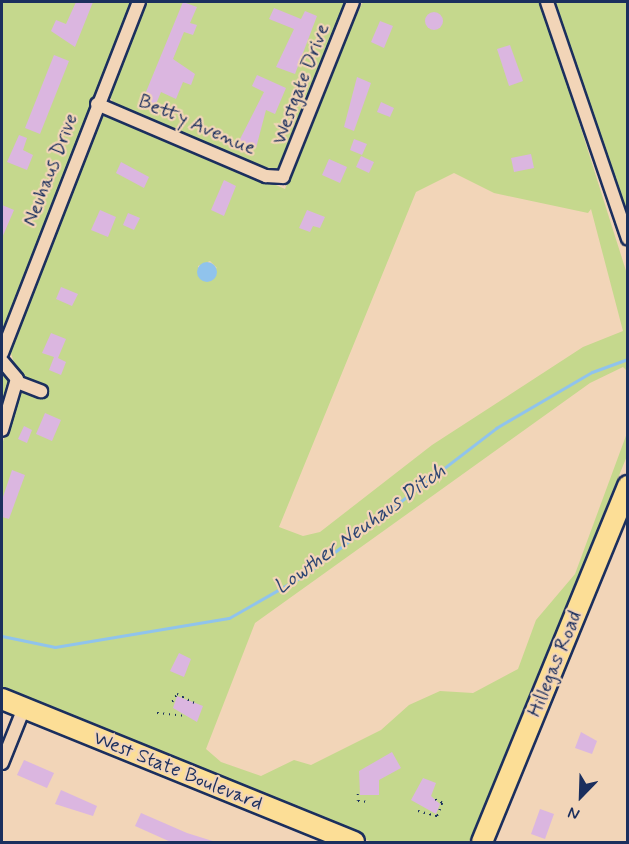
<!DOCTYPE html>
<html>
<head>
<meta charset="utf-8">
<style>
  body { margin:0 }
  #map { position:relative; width:629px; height:844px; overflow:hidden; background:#f2d5b8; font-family:Mynerve,sans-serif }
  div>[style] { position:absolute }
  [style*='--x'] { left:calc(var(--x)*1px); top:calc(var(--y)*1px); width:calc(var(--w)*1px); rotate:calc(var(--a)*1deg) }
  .green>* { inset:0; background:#c5d88d }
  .water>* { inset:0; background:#90c3ec }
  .round { border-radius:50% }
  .stream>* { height:3px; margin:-1.5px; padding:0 1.5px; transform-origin:1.5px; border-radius:1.5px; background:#90c3ec }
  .building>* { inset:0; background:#dbb6e0 }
  .path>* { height:1.5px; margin-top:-0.75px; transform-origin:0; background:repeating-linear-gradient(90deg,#1b2f5e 0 1.5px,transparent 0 6px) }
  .roads { filter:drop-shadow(2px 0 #1b2f5e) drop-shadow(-2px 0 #1b2f5e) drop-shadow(0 2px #1b2f5e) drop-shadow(0 -2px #1b2f5e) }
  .street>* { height:12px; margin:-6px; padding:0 6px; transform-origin:6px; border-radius:6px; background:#f2d5b8 }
  .primary>* { height:20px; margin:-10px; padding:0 10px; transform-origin:10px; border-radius:10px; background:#fcde96 }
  span { translate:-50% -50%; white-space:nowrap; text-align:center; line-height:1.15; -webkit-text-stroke:4.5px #f2d5b8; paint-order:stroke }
  .street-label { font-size:20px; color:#1b2f5e }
  .water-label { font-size:21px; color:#2d4573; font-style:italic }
  .frame { position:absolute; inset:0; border:3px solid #1b2f5e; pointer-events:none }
  .north { position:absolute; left:551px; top:766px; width:60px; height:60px; -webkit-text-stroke:4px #f2d5b8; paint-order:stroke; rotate:203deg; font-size:16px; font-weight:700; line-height:24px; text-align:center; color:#1b2f5e }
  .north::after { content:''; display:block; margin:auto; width:21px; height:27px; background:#1b2f5e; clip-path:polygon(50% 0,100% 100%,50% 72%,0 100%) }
</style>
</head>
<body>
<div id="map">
  <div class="green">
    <i style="clip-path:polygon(2px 2px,134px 2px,2px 343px)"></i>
    <i style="clip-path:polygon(evenodd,143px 2px,348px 2px,352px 24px,363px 2px,541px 2px,627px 274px,627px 371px,623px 367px,590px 383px,255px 623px,206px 749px,221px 762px,261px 776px,294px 760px,311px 765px,381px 730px,409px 705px,440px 691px,473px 693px,518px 669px,536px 620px,575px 574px,627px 433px,627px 456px,469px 842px,372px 842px,2px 692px,2px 444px,13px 415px,17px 372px,8px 344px,99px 117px,105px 114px,199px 141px,116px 106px,109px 96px,143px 2px,308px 129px,285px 189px,253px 175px,249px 163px,280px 170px,308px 129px,143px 2px,454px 173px,494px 193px,588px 213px,591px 209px,623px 331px,583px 347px,432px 445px,320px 532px,303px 536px,279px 527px,416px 192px,454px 173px,143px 2px,210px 261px,217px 268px,200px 275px,198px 266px,210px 261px)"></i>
    <i style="clip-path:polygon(553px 2px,627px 2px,627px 226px)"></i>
    <i style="clip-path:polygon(2px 367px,12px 374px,2px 420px)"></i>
  </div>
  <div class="water">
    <i class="round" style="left:197px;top:262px;width:20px;height:20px"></i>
  </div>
  <div class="stream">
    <i style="--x:2;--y:636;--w:54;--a:11.7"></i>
    <i style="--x:55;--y:647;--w:176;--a:-9.5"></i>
    <i style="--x:229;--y:618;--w:89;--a:-29.7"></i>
    <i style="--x:306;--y:574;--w:240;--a:-37.5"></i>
    <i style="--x:496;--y:428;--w:111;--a:-30.3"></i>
    <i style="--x:592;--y:372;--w:38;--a:-20"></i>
  </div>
  <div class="building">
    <i style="clip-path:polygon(76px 2px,93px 2px,75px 47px,51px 31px,56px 20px,66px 24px)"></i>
    <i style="clip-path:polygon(183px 2px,197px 7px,190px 23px,197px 25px,193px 35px,184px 32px,173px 59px,195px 74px,191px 85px,183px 82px,176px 99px,161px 92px,154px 109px,141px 104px)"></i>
    <i style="clip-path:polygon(274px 8px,301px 19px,305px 11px,317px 16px,295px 74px,276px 67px,294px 29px,269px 19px)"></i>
    <i class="round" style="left:425px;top:12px;width:18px;height:18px"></i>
    <i style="clip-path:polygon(380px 21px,393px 26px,384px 48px,371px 42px)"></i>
    <i style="clip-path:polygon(510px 45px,523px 81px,509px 86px,497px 49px)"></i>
    <i style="clip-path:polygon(54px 55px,69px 61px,40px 134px,25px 128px)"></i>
    <i style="clip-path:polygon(257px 75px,286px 88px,275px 114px,266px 110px,256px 148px,239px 141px,264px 92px,252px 86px)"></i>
    <i style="clip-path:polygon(357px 77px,371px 83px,354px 131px,344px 127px)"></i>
    <i style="clip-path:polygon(381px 102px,394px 108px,390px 117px,377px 112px)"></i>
    <i style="clip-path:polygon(19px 135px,27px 138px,23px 150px,33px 155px,27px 170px,7px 162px)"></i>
    <i style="clip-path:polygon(354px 139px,367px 144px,362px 155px,350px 150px)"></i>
    <i style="clip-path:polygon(531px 154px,534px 168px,514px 172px,511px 158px)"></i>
    <i style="clip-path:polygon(361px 156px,374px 162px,369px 173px,356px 167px)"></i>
    <i style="clip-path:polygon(329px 159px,347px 167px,340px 183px,322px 175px)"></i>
    <i style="clip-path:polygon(121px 162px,149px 177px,144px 188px,116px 173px)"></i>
    <i style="clip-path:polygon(224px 180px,236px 186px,224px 216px,211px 210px)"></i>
    <i style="clip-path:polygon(2px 205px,14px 210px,2px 238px)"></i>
    <i style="clip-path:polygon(100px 210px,116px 217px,108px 237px,91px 230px)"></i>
    <i style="clip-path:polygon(307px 210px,325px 217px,320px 228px,313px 226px,310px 232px,299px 228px)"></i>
    <i style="clip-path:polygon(128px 213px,140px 218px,134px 230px,123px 225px)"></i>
    <i style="clip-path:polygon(61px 287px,78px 294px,72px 306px,56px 299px)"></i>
    <i style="clip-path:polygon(51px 333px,66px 339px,58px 358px,66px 362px,61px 375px,49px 370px,54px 357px,42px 353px)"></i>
    <i style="clip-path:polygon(45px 413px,61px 420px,52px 441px,36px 434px)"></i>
    <i style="clip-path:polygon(24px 426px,32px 430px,27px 443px,18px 439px)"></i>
    <i style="clip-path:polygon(12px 470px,25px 475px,9px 519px,2px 517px,2px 500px)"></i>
    <i style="clip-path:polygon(179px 653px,191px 659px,184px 677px,170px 671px)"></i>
    <i style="clip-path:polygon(177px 696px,203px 706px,197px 722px,173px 708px)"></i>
    <i style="clip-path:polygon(581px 732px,597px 741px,592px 754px,575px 748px)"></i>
    <i style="clip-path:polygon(392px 752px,401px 768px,379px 780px,379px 795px,360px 795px,359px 771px)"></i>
    <i style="clip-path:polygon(24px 760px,54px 773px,47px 788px,17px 775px)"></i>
    <i style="clip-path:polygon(423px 778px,436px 783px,431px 796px,440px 804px,436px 814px,411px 800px)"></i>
    <i style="clip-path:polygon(61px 790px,97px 806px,93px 816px,55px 804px)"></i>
    <i style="clip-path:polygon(540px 809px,554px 814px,545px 839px,531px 834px)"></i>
    <i style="clip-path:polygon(141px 813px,187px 833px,219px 843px,173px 843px,135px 826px)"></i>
  </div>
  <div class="path">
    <i style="--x:172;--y:702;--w:9;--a:-58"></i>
    <i style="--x:177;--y:694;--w:20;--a:27"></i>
    <i style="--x:157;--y:713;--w:27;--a:6"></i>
    <i style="--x:358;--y:794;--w:7;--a:90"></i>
    <i style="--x:358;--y:801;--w:10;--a:6"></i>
    <i style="--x:418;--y:811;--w:20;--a:15"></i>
    <i style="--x:437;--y:816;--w:14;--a:-69"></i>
    <i style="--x:442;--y:803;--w:10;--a:-156"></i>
  </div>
  <div class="roads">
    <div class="street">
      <i style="--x:547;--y:2;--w:250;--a:71.1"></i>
      <i style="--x:97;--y:104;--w:184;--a:23.1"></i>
      <i style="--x:266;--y:176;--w:17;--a:3"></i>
      <i style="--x:283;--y:177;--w:188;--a:-68.2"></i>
      <i style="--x:2;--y:353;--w:377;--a:-68.7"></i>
      <i style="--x:2;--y:361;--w:23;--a:50"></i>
      <i style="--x:17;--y:379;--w:53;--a:106.4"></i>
      <i style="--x:17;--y:382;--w:26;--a:21"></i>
      <i style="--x:2;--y:763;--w:59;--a:-68.2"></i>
    </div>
    <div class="primary">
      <i style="--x:2;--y:699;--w:380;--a:22.1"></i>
      <i style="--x:482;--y:842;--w:385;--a:-67.7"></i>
    </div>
  </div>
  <div class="street-label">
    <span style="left:301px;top:84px;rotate:-69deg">Westgate Drive</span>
    <span style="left:197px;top:125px;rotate:23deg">Betty Avenue</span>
    <span style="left:51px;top:170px;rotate:-69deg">Neuhaus Drive</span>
    <span style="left:555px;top:664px;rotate:-68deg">Hillegas Road</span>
    <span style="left:178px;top:771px;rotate:22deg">West State Boulevard</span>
  </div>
  <div class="water-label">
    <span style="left:360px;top:529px;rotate:-36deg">Lowther Neuhaus Ditch</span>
  </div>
  <div class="frame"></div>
  <div class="north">N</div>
</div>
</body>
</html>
